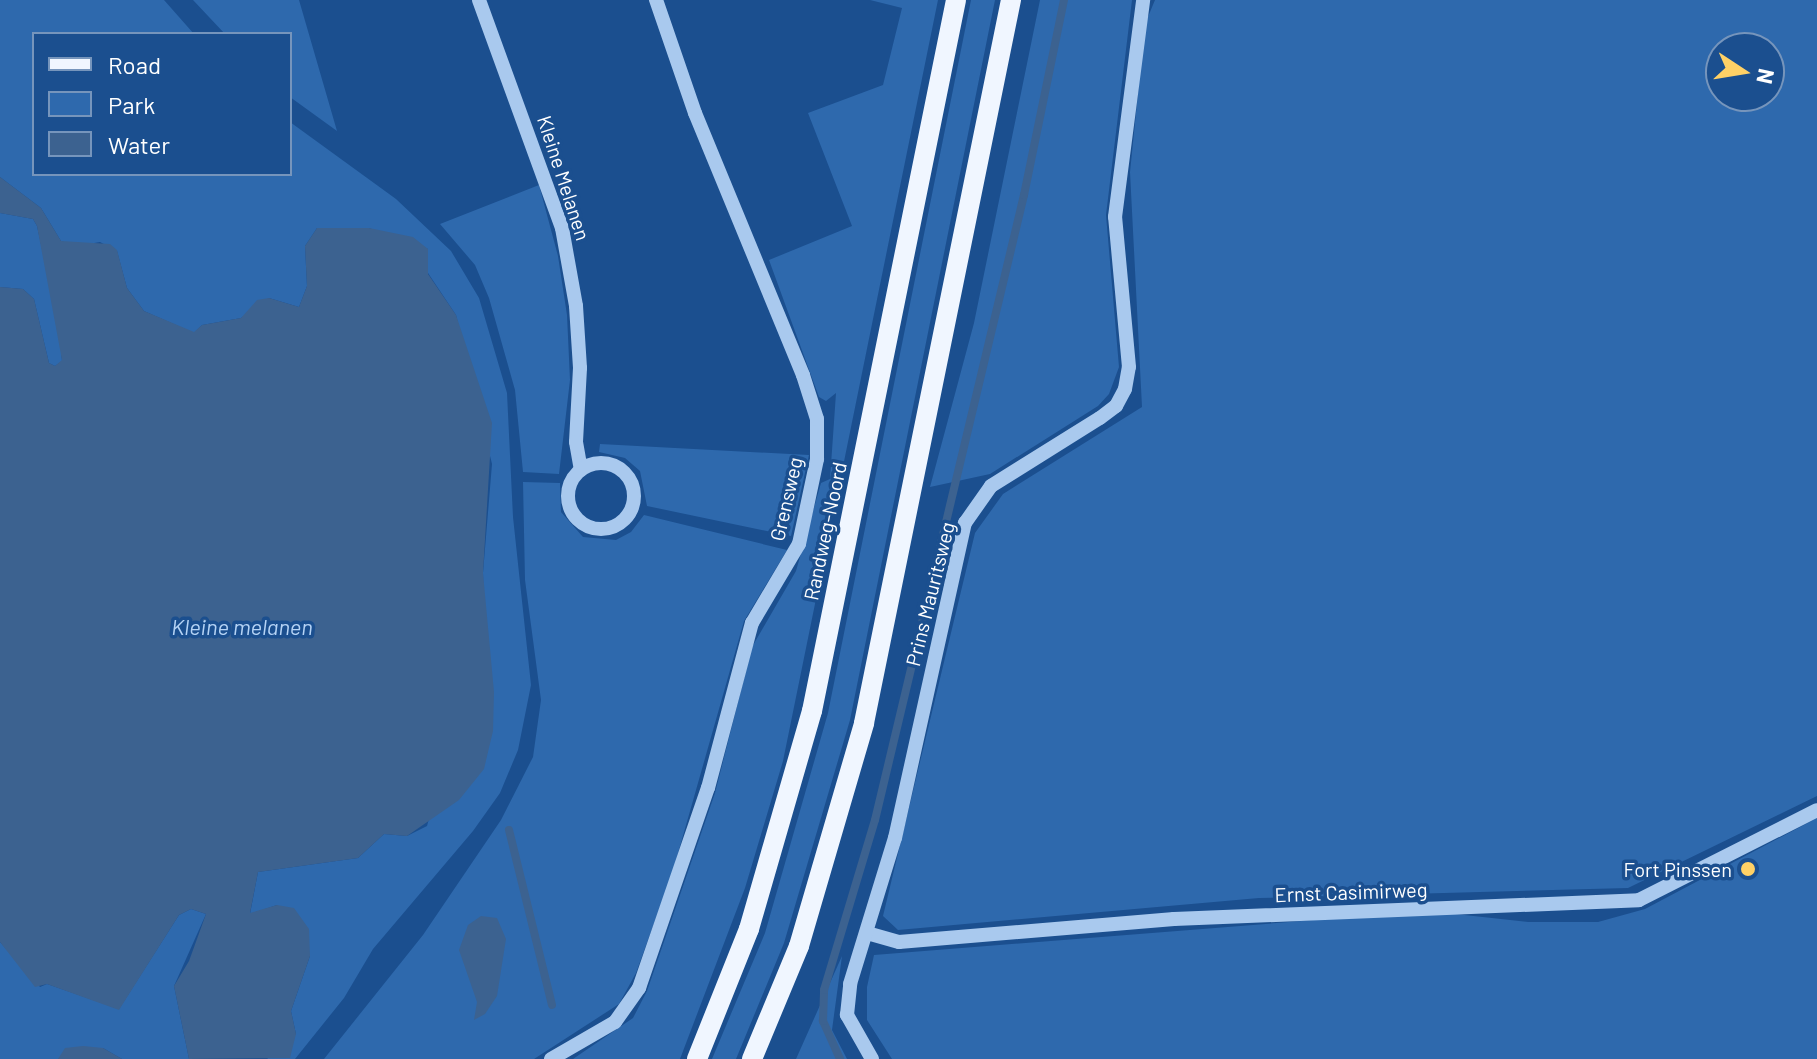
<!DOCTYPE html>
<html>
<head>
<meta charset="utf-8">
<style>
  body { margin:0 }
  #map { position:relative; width:1817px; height:1059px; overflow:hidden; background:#1b4f8f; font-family:Barlow,sans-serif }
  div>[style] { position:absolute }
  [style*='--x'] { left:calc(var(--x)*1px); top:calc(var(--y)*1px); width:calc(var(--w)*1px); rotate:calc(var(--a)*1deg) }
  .green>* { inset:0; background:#2e69ad }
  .water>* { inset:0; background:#3c6290 }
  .stream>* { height:8px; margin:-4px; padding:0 4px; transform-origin:4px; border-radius:4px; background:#3c6290 }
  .minor>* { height:14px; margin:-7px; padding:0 7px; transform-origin:7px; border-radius:7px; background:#a9c9ee }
  .minor>.ring { margin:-7px; padding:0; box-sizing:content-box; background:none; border:14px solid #a9c9ee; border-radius:50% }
  .major>* { height:20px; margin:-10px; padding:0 10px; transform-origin:10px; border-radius:10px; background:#f0f6ff }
  .dots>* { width:22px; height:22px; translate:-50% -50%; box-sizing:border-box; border:4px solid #1b4f8f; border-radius:50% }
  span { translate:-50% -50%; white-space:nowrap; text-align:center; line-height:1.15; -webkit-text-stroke:7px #1b4f8f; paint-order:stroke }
  .street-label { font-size:20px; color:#fff }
  .poi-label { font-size:20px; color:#fff }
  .right { translate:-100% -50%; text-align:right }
  .water-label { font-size:22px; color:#b5d3f5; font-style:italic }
  .legend { position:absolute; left:32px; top:32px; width:260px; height:144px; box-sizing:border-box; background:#1b4f8f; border:2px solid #7695bc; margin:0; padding:10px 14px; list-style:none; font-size:24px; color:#fff }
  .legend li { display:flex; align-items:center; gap:16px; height:40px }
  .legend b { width:40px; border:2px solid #7695bc }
  .north { position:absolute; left:1705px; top:32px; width:80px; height:80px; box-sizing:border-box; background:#1b4f8f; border:2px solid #7695bc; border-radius:50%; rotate:102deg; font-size:22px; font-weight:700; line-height:32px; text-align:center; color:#fff }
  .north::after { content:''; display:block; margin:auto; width:28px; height:36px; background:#ffd166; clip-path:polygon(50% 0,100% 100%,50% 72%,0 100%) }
</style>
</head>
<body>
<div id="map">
  <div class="green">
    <i style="clip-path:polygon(0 0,164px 0,194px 34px,34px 34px,34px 174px,290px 174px,290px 122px,396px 199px,451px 251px,479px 298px,507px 393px,513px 517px,531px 685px,518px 750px,500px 793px,473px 831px,373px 949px,344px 998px,295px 1059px,267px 1059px,296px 1034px,291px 1011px,310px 956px,277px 905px,250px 914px,258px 872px,358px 858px,384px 834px,407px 836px,427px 826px,484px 623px,483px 573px,492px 464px,456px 315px,428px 273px,428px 249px,369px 228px,317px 228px,305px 246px,307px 286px,299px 307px,269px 298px,241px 318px,202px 325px,194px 333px,144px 311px,127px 288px,117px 251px,100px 242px,77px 246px,61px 241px,41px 208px,0 177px)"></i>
    <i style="clip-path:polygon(193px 0,299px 0,337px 131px,290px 97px,290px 34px,225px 34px)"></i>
    <i style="clip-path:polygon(870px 0,938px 0,783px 761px,745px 888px,680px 1059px,573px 1059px,633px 1018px,647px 991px,715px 793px,752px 647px,796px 571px,821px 483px,830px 479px,836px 393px,826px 401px,819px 397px,769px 260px,852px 226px,808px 113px,883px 85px,902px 8px)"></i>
    <i style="clip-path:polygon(971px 0,995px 0,850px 720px,784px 943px,736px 1059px,712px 1059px,765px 933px,828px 713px)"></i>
    <i style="clip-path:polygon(1040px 0,1132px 0,1106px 215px,1119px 367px,1109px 394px,1098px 406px,990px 474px,930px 487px,974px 323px)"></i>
    <i style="clip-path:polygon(evenodd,1155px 0,1817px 0,1817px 796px,1628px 888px,1259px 898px,898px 930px,883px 916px,975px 533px,1003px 494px,1142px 407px,1130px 172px,1145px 24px,1155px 0,1721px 48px,1769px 48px,1769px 96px,1721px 96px,1721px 48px)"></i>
    <i style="clip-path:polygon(539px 185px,558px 256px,567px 315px,570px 380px,559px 474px,523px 472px,515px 390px,489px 298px,475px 265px,440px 224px)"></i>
    <i style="clip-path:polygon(0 213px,33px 219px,37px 226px,59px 327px,62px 361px,55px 366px,49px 363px,34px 299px,23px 289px,0 287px)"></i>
    <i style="clip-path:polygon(600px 444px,809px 455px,791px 536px,647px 506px,640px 471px,625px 458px,599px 452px)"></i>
    <i style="clip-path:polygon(523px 482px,560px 483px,561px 512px,583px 537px,616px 540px,631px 532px,644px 515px,787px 550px,744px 621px,673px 871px,636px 973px,619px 1004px,534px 1059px,324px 1059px,423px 935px,501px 820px,533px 757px,541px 700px,525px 580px)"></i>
    <i style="clip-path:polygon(1817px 818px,1817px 1059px,892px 1059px,867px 1020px,867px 987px,874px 955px,1428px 911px,1528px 922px,1598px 922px,1645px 909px)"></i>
    <i style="clip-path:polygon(191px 909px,206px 914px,174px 986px,189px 1059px,122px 1059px,103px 1048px,58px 1059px,0 1059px,0 942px,40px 987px,47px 984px,119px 1009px,179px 915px)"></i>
    <i style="clip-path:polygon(842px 956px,832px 1030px,847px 1059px,796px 1059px)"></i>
  </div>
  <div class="water">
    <i style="clip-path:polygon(0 177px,41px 208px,61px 241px,110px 244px,117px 250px,127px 288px,144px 311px,194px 332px,202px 325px,241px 318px,257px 300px,269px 298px,299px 307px,307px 286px,305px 246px,317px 228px,369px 228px,413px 237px,428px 249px,428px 274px,456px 315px,492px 423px,483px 573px,494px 692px,493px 731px,484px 769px,459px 800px,407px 836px,384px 834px,358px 858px,258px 872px,250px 913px,277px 905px,294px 908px,309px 929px,310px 956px,291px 1011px,296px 1034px,290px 1058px,189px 1059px,174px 986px,189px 961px,206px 914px,191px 909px,179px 915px,119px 1010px,47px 984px,35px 987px,0 942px,0 287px,23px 289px,34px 299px,49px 363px,55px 366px,62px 360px,37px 226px,33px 219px,0 213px)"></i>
    <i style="clip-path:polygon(481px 916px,497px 918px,506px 939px,497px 996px,485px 1014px,474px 1020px,477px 1002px,459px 950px,468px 925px)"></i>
    <i style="clip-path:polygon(83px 1046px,103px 1048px,122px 1059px,58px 1059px,65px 1048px)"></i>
  </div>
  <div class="stream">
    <i style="--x:509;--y:830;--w:180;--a:76.2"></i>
    <i style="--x:840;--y:1059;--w:42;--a:-114.1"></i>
    <i style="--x:823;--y:1021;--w:31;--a:-88"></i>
    <i style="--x:824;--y:990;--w:177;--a:-73.3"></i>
    <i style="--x:875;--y:820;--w:643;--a:-76.59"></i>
    <i style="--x:1024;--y:195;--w:199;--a:-78.4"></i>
  </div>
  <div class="minor">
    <i style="--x:479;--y:0;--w:243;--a:70"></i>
    <i style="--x:562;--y:228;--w:79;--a:79.8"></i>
    <i style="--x:576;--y:306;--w:62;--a:86.3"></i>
    <i style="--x:580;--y:368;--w:74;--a:93.1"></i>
    <i style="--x:576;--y:442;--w:28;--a:80"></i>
    <i class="ring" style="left:568px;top:463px;width:52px;height:52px"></i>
    <i style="--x:867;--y:933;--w:33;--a:16"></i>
    <i style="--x:899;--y:942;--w:276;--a:-4.8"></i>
    <i style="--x:1174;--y:919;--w:465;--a:-2.3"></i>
    <i style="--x:1639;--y:900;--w:199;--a:-26.8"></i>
    <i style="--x:551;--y:1059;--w:74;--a:-30"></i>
    <i style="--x:615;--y:1022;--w:42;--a:-54.8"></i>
    <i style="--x:639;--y:988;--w:212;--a:-71"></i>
    <i style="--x:708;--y:788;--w:171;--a:-75.1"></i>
    <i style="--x:752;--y:623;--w:92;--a:-59.3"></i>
    <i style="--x:799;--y:544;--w:87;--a:-78"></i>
    <i style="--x:817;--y:459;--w:40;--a:-90"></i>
    <i style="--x:817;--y:419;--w:46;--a:-107.7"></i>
    <i style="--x:803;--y:375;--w:283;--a:-112.4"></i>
    <i style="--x:695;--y:113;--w:120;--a:-109"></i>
    <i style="--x:872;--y:1059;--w:51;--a:-119.6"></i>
    <i style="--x:847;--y:1015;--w:31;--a:-84"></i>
    <i style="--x:850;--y:984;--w:153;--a:-72.9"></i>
    <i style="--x:895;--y:838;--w:323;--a:-77.5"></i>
    <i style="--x:965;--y:523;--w:45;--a:-54.9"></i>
    <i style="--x:991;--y:486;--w:128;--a:-32"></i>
    <i style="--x:1100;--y:418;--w:20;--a:-37"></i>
    <i style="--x:1116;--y:406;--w:19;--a:-62"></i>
    <i style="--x:1125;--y:389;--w:22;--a:-80"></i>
    <i style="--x:1129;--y:367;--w:151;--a:-95.3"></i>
    <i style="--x:1115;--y:217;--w:219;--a:-82.6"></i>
  </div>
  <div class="major">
    <i style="--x:697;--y:1059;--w:140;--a:-68.2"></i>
    <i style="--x:749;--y:929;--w:227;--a:-73.9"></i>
    <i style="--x:812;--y:711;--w:725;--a:-78.55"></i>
    <i style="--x:752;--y:1059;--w:122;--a:-67.4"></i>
    <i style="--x:799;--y:946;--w:232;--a:-73.7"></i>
    <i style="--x:864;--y:723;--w:738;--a:-78.51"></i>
  </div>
  <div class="dots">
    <i style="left:1748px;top:869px;background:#ffd166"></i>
  </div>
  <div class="street-label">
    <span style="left:564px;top:178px;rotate:72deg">Kleine Melanen</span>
    <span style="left:786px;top:499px;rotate:-77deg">Grensweg</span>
    <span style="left:825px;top:531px;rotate:-78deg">Randweg-Noord</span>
    <span style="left:930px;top:594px;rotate:-76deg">Prins Mauritsweg</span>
    <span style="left:1351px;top:892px;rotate:-2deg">Ernst Casimirweg</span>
  </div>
  <div class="poi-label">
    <span class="right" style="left:1732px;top:869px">Fort Pinssen</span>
  </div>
  <div class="water-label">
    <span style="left:242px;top:627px">Kleine melanen</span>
  </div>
  <ul class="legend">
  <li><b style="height:10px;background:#f0f6ff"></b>Road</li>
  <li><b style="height:22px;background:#2e69ad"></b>Park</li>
  <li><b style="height:22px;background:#3c6290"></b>Water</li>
  </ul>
  <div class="north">N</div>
</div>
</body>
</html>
